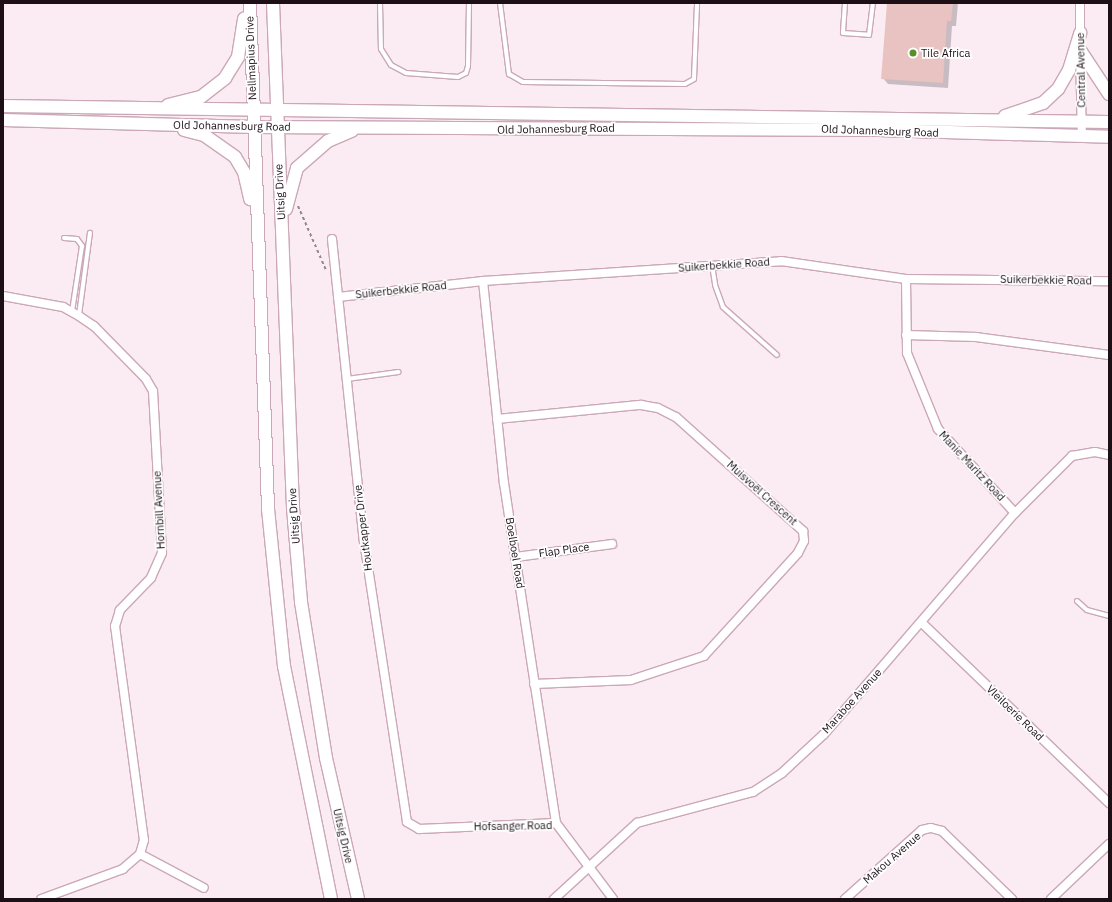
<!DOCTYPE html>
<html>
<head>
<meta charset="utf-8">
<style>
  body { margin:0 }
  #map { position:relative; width:1112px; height:902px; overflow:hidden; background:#fbecf3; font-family:"IBM Plex Sans",sans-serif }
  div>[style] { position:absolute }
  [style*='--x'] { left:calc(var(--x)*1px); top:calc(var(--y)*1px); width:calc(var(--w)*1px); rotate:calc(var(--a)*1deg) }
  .shadow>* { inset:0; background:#0003 }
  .building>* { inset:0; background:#e9c2c2 }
  .path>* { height:2px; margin-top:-1px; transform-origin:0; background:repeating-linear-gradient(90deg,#95878e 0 3px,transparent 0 6px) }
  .roads { filter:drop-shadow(1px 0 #cba8b7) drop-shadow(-1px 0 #cba8b7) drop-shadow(0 1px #cba8b7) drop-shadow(0 -1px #cba8b7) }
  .service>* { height:4px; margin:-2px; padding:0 2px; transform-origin:2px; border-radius:2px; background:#fff }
  .minor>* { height:8px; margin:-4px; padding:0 4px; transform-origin:4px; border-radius:4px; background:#fff }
  .secondary>* { height:12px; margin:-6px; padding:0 6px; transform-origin:6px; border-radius:6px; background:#fff }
  .dots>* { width:11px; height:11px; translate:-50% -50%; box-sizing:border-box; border:2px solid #fefefe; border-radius:50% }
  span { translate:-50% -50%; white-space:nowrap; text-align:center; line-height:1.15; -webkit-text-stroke:3.5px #fefefe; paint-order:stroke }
  .poi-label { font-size:11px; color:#1c1016 }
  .left { translate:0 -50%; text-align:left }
  .street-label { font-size:11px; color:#1c1016 }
  .frame { position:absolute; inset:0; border:4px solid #1c1016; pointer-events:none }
</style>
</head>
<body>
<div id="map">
  <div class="shadow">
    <i style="clip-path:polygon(888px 3px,958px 3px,956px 26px,952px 26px,948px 88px,888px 84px,883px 78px)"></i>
  </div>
  <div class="building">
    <i style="clip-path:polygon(887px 3px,953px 3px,951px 21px,947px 21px,943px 83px,881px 79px)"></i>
  </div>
  <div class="path">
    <i style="--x:298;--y:206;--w:70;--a:66.4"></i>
  </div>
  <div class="roads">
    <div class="service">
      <i style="--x:380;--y:3;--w:46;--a:88.8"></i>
      <i style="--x:381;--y:49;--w:19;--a:58"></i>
      <i style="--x:391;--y:65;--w:17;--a:28"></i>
      <i style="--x:406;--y:73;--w:52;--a:4.4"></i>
      <i style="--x:458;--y:77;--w:9;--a:-27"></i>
      <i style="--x:466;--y:73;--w:7;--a:-74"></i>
      <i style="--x:468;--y:66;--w:63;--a:-89.1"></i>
      <i style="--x:500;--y:3;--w:72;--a:82.8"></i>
      <i style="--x:509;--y:74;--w:16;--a:30"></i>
      <i style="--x:523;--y:82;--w:162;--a:0.7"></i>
      <i style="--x:685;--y:84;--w:10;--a:-29"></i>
      <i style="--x:694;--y:79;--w:76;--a:-87.7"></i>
      <i style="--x:845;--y:3;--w:30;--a:94"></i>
      <i style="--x:843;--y:33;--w:26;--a:4"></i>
      <i style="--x:869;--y:35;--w:32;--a:-83"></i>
      <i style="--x:64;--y:238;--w:13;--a:4"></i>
      <i style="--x:77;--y:239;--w:9;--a:54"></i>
      <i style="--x:82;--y:246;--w:66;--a:98.7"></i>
      <i style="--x:712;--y:265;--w:20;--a:81"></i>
      <i style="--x:715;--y:285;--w:23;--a:70"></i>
      <i style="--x:723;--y:307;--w:72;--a:41.6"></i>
      <i style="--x:79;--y:315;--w:83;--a:-82.4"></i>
      <i style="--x:347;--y:379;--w:52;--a:-7.7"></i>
      <i style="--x:1077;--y:601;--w:13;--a:42"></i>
      <i style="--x:1087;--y:610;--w:23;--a:15"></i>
    </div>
    <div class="minor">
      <i style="--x:1080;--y:37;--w:34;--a:-90"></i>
      <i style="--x:1080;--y:51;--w:85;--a:88.7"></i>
      <i style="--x:332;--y:239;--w:304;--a:84"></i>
      <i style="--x:364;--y:541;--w:284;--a:81.3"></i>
      <i style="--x:407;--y:822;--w:14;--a:30"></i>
      <i style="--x:419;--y:829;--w:137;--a:-2.5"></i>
      <i style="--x:556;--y:823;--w:95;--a:53.1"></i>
      <i style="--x:906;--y:279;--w:74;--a:89.2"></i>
      <i style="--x:907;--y:353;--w:82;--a:67.8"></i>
      <i style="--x:938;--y:429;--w:114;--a:47.5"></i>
      <i style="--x:483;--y:281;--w:203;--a:84.1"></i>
      <i style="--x:504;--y:483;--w:344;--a:81.3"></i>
      <i style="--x:3;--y:296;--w:61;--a:10.4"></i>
      <i style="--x:63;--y:307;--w:18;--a:29"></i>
      <i style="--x:79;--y:316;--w:18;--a:34"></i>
      <i style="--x:94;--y:326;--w:74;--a:45.5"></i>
      <i style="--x:146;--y:379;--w:14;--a:60"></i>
      <i style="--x:153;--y:391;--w:162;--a:86.8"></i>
      <i style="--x:162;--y:553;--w:27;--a:114"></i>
      <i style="--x:151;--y:578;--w:45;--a:134.1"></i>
      <i style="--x:120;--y:610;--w:17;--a:107"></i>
      <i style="--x:115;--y:626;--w:216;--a:82.3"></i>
      <i style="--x:144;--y:840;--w:15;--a:106"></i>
      <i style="--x:140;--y:854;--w:23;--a:139"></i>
      <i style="--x:123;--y:869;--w:87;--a:159.9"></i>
      <i style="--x:338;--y:297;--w:146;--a:-6.3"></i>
      <i style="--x:483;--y:281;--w:299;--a:-3.8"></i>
      <i style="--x:781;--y:261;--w:126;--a:8.2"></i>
      <i style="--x:906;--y:279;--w:203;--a:0.6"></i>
      <i style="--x:906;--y:335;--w:70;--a:1.6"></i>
      <i style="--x:976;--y:337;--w:134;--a:7.7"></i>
      <i style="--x:497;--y:419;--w:145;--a:-5.6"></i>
      <i style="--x:641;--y:405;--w:17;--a:10"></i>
      <i style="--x:658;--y:408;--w:20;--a:27"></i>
      <i style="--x:676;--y:417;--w:171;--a:41.9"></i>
      <i style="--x:803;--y:531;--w:10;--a:84"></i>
      <i style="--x:804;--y:541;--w:13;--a:117"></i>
      <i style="--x:798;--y:553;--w:139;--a:132.4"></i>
      <i style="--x:704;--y:656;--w:77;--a:161.8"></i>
      <i style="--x:631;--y:680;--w:97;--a:177.6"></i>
      <i style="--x:516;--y:557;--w:97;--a:-7.7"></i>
      <i style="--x:922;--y:623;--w:260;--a:43.9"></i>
      <i style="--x:140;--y:854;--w:72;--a:28"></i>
      <i style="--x:554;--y:899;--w:113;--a:-42.5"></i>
      <i style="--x:637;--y:823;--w:120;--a:-15"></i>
      <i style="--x:753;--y:792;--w:35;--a:-33"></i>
      <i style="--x:782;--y:773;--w:57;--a:-42.9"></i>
      <i style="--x:824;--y:734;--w:292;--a:-49.2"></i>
      <i style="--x:1015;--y:513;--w:81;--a:-45"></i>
      <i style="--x:1072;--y:456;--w:23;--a:-10"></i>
      <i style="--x:1095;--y:452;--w:14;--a:12"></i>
      <i style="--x:845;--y:899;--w:103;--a:-41.9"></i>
      <i style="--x:922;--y:830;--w:9;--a:-13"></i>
      <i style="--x:931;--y:828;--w:11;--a:15"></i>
      <i style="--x:942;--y:831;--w:98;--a:44.2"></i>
      <i style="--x:1051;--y:899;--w:80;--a:-43.5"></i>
    </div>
    <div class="secondary">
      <i style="--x:250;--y:3;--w:506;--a:87.96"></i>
      <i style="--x:268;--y:509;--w:158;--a:84.2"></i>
      <i style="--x:284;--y:666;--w:238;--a:78.6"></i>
      <i style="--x:273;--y:3;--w:505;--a:87.73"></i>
      <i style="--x:293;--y:508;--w:94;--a:85.1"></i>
      <i style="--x:301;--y:602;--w:158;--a:80.9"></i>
      <i style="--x:326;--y:758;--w:145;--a:77.2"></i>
      <i style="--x:1080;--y:50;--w:53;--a:56.6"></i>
      <i style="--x:168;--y:105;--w:34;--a:-14"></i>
      <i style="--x:201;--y:97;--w:31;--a:-38"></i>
      <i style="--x:225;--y:78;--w:25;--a:-58"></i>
      <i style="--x:238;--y:57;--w:39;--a:-81"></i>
      <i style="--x:3;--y:106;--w:1106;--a:0.83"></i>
      <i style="--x:1005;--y:116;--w:40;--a:-18.9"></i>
      <i style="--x:1043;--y:103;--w:21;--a:-43"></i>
      <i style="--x:1058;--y:89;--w:22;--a:-60"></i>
      <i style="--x:1069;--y:70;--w:39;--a:-73"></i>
      <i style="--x:3;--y:120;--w:251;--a:1.6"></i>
      <i style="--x:254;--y:127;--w:625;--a:0.28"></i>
      <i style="--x:879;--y:130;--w:230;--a:1.7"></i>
      <i style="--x:184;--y:130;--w:21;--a:14"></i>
      <i style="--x:204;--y:135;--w:38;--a:35"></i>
      <i style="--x:235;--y:157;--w:17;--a:59"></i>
      <i style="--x:244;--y:172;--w:28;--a:77"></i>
      <i style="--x:286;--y:209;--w:42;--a:-75"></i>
      <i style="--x:297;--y:168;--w:41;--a:-41.1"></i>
      <i style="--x:328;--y:141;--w:26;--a:-23"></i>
    </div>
  </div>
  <div class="dots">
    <i style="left:913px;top:53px;background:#598f28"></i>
  </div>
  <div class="poi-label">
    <span class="left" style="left:921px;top:53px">Tile Africa</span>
  </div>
  <div class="street-label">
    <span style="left:251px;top:58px;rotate:-92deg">Nellmapius Drive</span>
    <span style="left:1081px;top:70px;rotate:-91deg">Central Avenue</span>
    <span style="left:232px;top:126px;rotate:1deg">Old Johannesburg Road</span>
    <span style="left:556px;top:129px;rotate:-1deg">Old Johannesburg Road</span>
    <span style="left:880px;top:131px;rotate:2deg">Old Johannesburg Road</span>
    <span style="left:280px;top:192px;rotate:-93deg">Uitsig Drive</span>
    <span style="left:724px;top:265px;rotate:-4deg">Suikerbekkie Road</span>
    <span style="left:1046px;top:280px;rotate:1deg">Suikerbekkie Road</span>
    <span style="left:401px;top:290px;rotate:-6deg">Suikerbekkie Road</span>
    <span style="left:972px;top:466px;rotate:47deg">Manie Maritz Road</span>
    <span style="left:762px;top:493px;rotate:42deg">Muisvoël Crescent</span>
    <span style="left:159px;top:510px;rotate:-93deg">Hornbill Avenue</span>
    <span style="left:294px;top:516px;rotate:-94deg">Uitsig Drive</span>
    <span style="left:363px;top:528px;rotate:-97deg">Houtkapper Drive</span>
    <span style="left:564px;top:550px;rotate:-8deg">Flap Place</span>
    <span style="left:515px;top:553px;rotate:81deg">Boelboel Road</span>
    <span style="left:852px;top:701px;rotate:-48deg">Maraboe Avenue</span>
    <span style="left:1015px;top:713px;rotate:44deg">Vleiloerie Road</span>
    <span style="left:513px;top:826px;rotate:-1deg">Hofsanger Road</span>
    <span style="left:343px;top:836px;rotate:77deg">Uitsig Drive</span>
    <span style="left:892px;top:858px;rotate:-41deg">Makou Avenue</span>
  </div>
  <div class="frame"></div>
</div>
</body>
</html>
